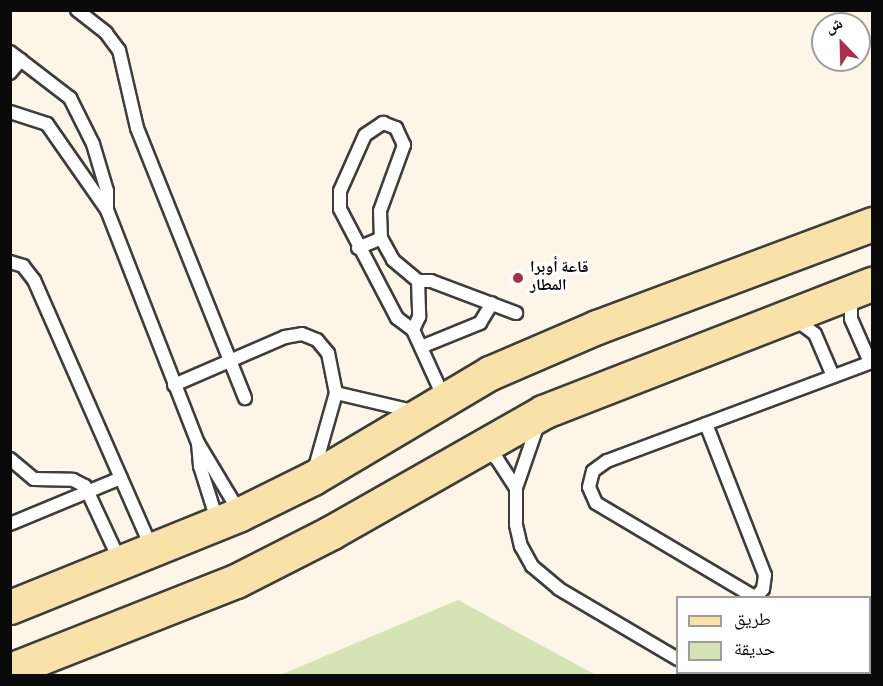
<!DOCTYPE html>
<html>
<head>
<meta charset="utf-8">
<style>
  body { margin:0 }
  #map { position:relative; width:883px; height:686px; overflow:hidden; background:#fdf6e8; font-family:Georgia,"Noto Naskh Arabic",serif }
  div>[style] { position:absolute }
  [style*='--x'] { left:calc(var(--x)*1px); top:calc(var(--y)*1px); width:calc(var(--w)*1px); rotate:calc(var(--a)*1deg) }
  .green>* { inset:0; background:#d5e4b5 }
  .roads { filter:drop-shadow(2px 0 #3d3d3d) drop-shadow(-2px 0 #3d3d3d) drop-shadow(0 2px #3d3d3d) drop-shadow(0 -2px #3d3d3d) }
  .lane>* { height:12px; margin:-6px; padding:0 6px; transform-origin:6px; border-radius:6px; background:#fff }
  .secondary>* { height:33px; margin:-16.5px; padding:0 16.5px; transform-origin:16.5px; border-radius:16.5px; background:#f9e2a8 }
  .dots>* { width:16px; height:16px; translate:-50% -50%; box-sizing:border-box; border:3px solid #fff; border-radius:50% }
  span { translate:-50% -50%; white-space:nowrap; text-align:center; line-height:1.15; -webkit-text-stroke:6px #fff; paint-order:stroke }
  .poi-label { font-size:16px; color:#0a0a0a; font-weight:700 }
  .left { translate:0 -50%; text-align:left }
  .frame { position:absolute; inset:0; border:12px solid #0a0a0a; pointer-events:none }
  .legend { position:absolute; left:676px; top:596px; width:195px; height:78px; box-sizing:border-box; background:#fff; border:2px solid #9d9d9d; margin:0; padding:8px 10px; list-style:none; font-size:18px; color:#0a0a0a }
  .legend li { display:flex; align-items:center; gap:12px; height:30px }
  .legend b { width:30px; border:2px solid #9d9d9d }
  .north { position:absolute; left:811px; top:12px; width:60px; height:60px; box-sizing:border-box; background:#fff; border:2px solid #9d9d9d; border-radius:50%; rotate:337deg; font-size:16px; font-weight:700; line-height:24px; text-align:center; color:#0a0a0a }
  .north::after { content:''; display:block; margin:auto; width:21px; height:27px; background:#ae2e49; clip-path:polygon(50% 0,100% 100%,50% 72%,0 100%) }
</style>
</head>
<body>
<div id="map">
  <div class="green">
    <i style="clip-path:polygon(458px 600px,596px 675px,280px 675px)"></i>
  </div>
  <div class="roads">
    <div class="lane">
      <i style="--x:77;--y:10;--w:37;--a:38"></i>
      <i style="--x:106;--y:33;--w:21;--a:53"></i>
      <i style="--x:119;--y:50;--w:80;--a:77"></i>
      <i style="--x:137;--y:128;--w:291;--a:68.2"></i>
      <i style="--x:10;--y:52;--w:76;--a:37.5"></i>
      <i style="--x:70;--y:98;--w:51;--a:63.4"></i>
      <i style="--x:93;--y:144;--w:49;--a:73.4"></i>
      <i style="--x:107;--y:191;--w:19;--a:90"></i>
      <i style="--x:10;--y:73;--w:17;--a:-50"></i>
      <i style="--x:10;--y:112;--w:39;--a:18"></i>
      <i style="--x:47;--y:124;--w:105;--a:55.1"></i>
      <i style="--x:107;--y:210;--w:250;--a:68.7"></i>
      <i style="--x:198;--y:443;--w:82;--a:59"></i>
      <i style="--x:383;--y:123;--w:14;--a:21"></i>
      <i style="--x:396;--y:128;--w:19;--a:65"></i>
      <i style="--x:404;--y:145;--w:70;--a:110"></i>
      <i style="--x:380;--y:211;--w:27;--a:88"></i>
      <i style="--x:381;--y:238;--w:25;--a:61"></i>
      <i style="--x:393;--y:260;--w:33;--a:40"></i>
      <i style="--x:418;--y:281;--w:36;--a:88"></i>
      <i style="--x:419;--y:317;--w:14;--a:115"></i>
      <i style="--x:413;--y:330;--w:20;--a:-143"></i>
      <i style="--x:397;--y:318;--w:123;--a:-117.6"></i>
      <i style="--x:340;--y:209;--w:18;--a:-90"></i>
      <i style="--x:340;--y:191;--w:61;--a:-65.9"></i>
      <i style="--x:365;--y:135;--w:22;--a:-34"></i>
      <i style="--x:358;--y:248;--w:25;--a:-23"></i>
      <i style="--x:10;--y:262;--w:14;--a:17"></i>
      <i style="--x:23;--y:266;--w:18;--a:52"></i>
      <i style="--x:34;--y:280;--w:292;--a:66.3"></i>
      <i style="--x:418;--y:281;--w:13;--a:0"></i>
      <i style="--x:431;--y:281;--w:91;--a:20.6"></i>
      <i style="--x:851;--y:296;--w:23;--a:90"></i>
      <i style="--x:851;--y:319;--w:47;--a:66.2"></i>
      <i style="--x:795;--y:319;--w:25;--a:37"></i>
      <i style="--x:815;--y:334;--w:46;--a:66.8"></i>
      <i style="--x:413;--y:330;--w:75;--a:65.5"></i>
      <i style="--x:421;--y:347;--w:64;--a:-22.1"></i>
      <i style="--x:480;--y:323;--w:23;--a:-59"></i>
      <i style="--x:174;--y:385;--w:121;--a:-23.4"></i>
      <i style="--x:285;--y:337;--w:17;--a:-10"></i>
      <i style="--x:302;--y:334;--w:16;--a:22"></i>
      <i style="--x:317;--y:340;--w:17;--a:50"></i>
      <i style="--x:328;--y:353;--w:41;--a:78.7"></i>
      <i style="--x:336;--y:393;--w:81;--a:105.8"></i>
      <i style="--x:336;--y:393;--w:79;--a:13.2"></i>
      <i style="--x:538;--y:424;--w:68;--a:109"></i>
      <i style="--x:516;--y:488;--w:37;--a:90"></i>
      <i style="--x:516;--y:525;--w:22;--a:77"></i>
      <i style="--x:521;--y:546;--w:23;--a:61"></i>
      <i style="--x:532;--y:566;--w:35;--a:40"></i>
      <i style="--x:559;--y:589;--w:138;--a:30.5"></i>
      <i style="--x:706;--y:424;--w:162;--a:68.7"></i>
      <i style="--x:765;--y:575;--w:14;--a:98"></i>
      <i style="--x:763;--y:589;--w:11;--a:131"></i>
      <i style="--x:198;--y:443;--w:23;--a:85"></i>
      <i style="--x:200;--y:466;--w:60;--a:72.5"></i>
      <i style="--x:482;--y:448;--w:19;--a:36"></i>
      <i style="--x:497;--y:459;--w:35;--a:57"></i>
      <i style="--x:10;--y:459;--w:31;--a:40"></i>
      <i style="--x:34;--y:479;--w:39;--a:1"></i>
      <i style="--x:73;--y:480;--w:13;--a:27"></i>
      <i style="--x:85;--y:486;--w:83;--a:65"></i>
      <i style="--x:10;--y:524;--w:120;--a:-22.5"></i>
      <i style="--x:756;--y:598;--w:186;--a:-149.3"></i>
      <i style="--x:596;--y:503;--w:17;--a:-114"></i>
      <i style="--x:589;--y:487;--w:16;--a:-76"></i>
      <i style="--x:593;--y:471;--w:17;--a:-36"></i>
      <i style="--x:607;--y:461;--w:283;--a:-20.5"></i>
      <i style="--x:870;--y:663;--w:3;--a:45"></i>
      <i style="--x:700;--y:672;--w:6;--a:39"></i>
    </div>
    <div class="secondary">
      <i style="--x:10;--y:607;--w:248;--a:-22"></i>
      <i style="--x:240;--y:514;--w:81;--a:-26.3"></i>
      <i style="--x:313;--y:478;--w:206;--a:-30.7"></i>
      <i style="--x:490;--y:373;--w:116;--a:-23.3"></i>
      <i style="--x:597;--y:327;--w:294;--a:-20.5"></i>
      <i style="--x:10;--y:670;--w:243;--a:-21.5"></i>
      <i style="--x:236;--y:581;--w:108;--a:-27"></i>
      <i style="--x:332;--y:532;--w:243;--a:-29.6"></i>
      <i style="--x:543;--y:412;--w:353;--a:-21.3"></i>
    </div>
  </div>
  <div class="dots">
    <i style="left:518px;top:278px;background:#ae2e49"></i>
  </div>
  <div class="poi-label">
    <span class="left" style="left:530px;top:278px">قاعة أوبرا<br>المطار</span>
  </div>
  <div class="frame"></div>
  <ul class="legend">
  <li><b style="height:8px;background:#f9e2a8"></b>طريق</li>
  <li><b style="height:16px;background:#d5e4b5"></b>حديقة</li>
  </ul>
  <div class="north">ش</div>
</div>
</body>
</html>
